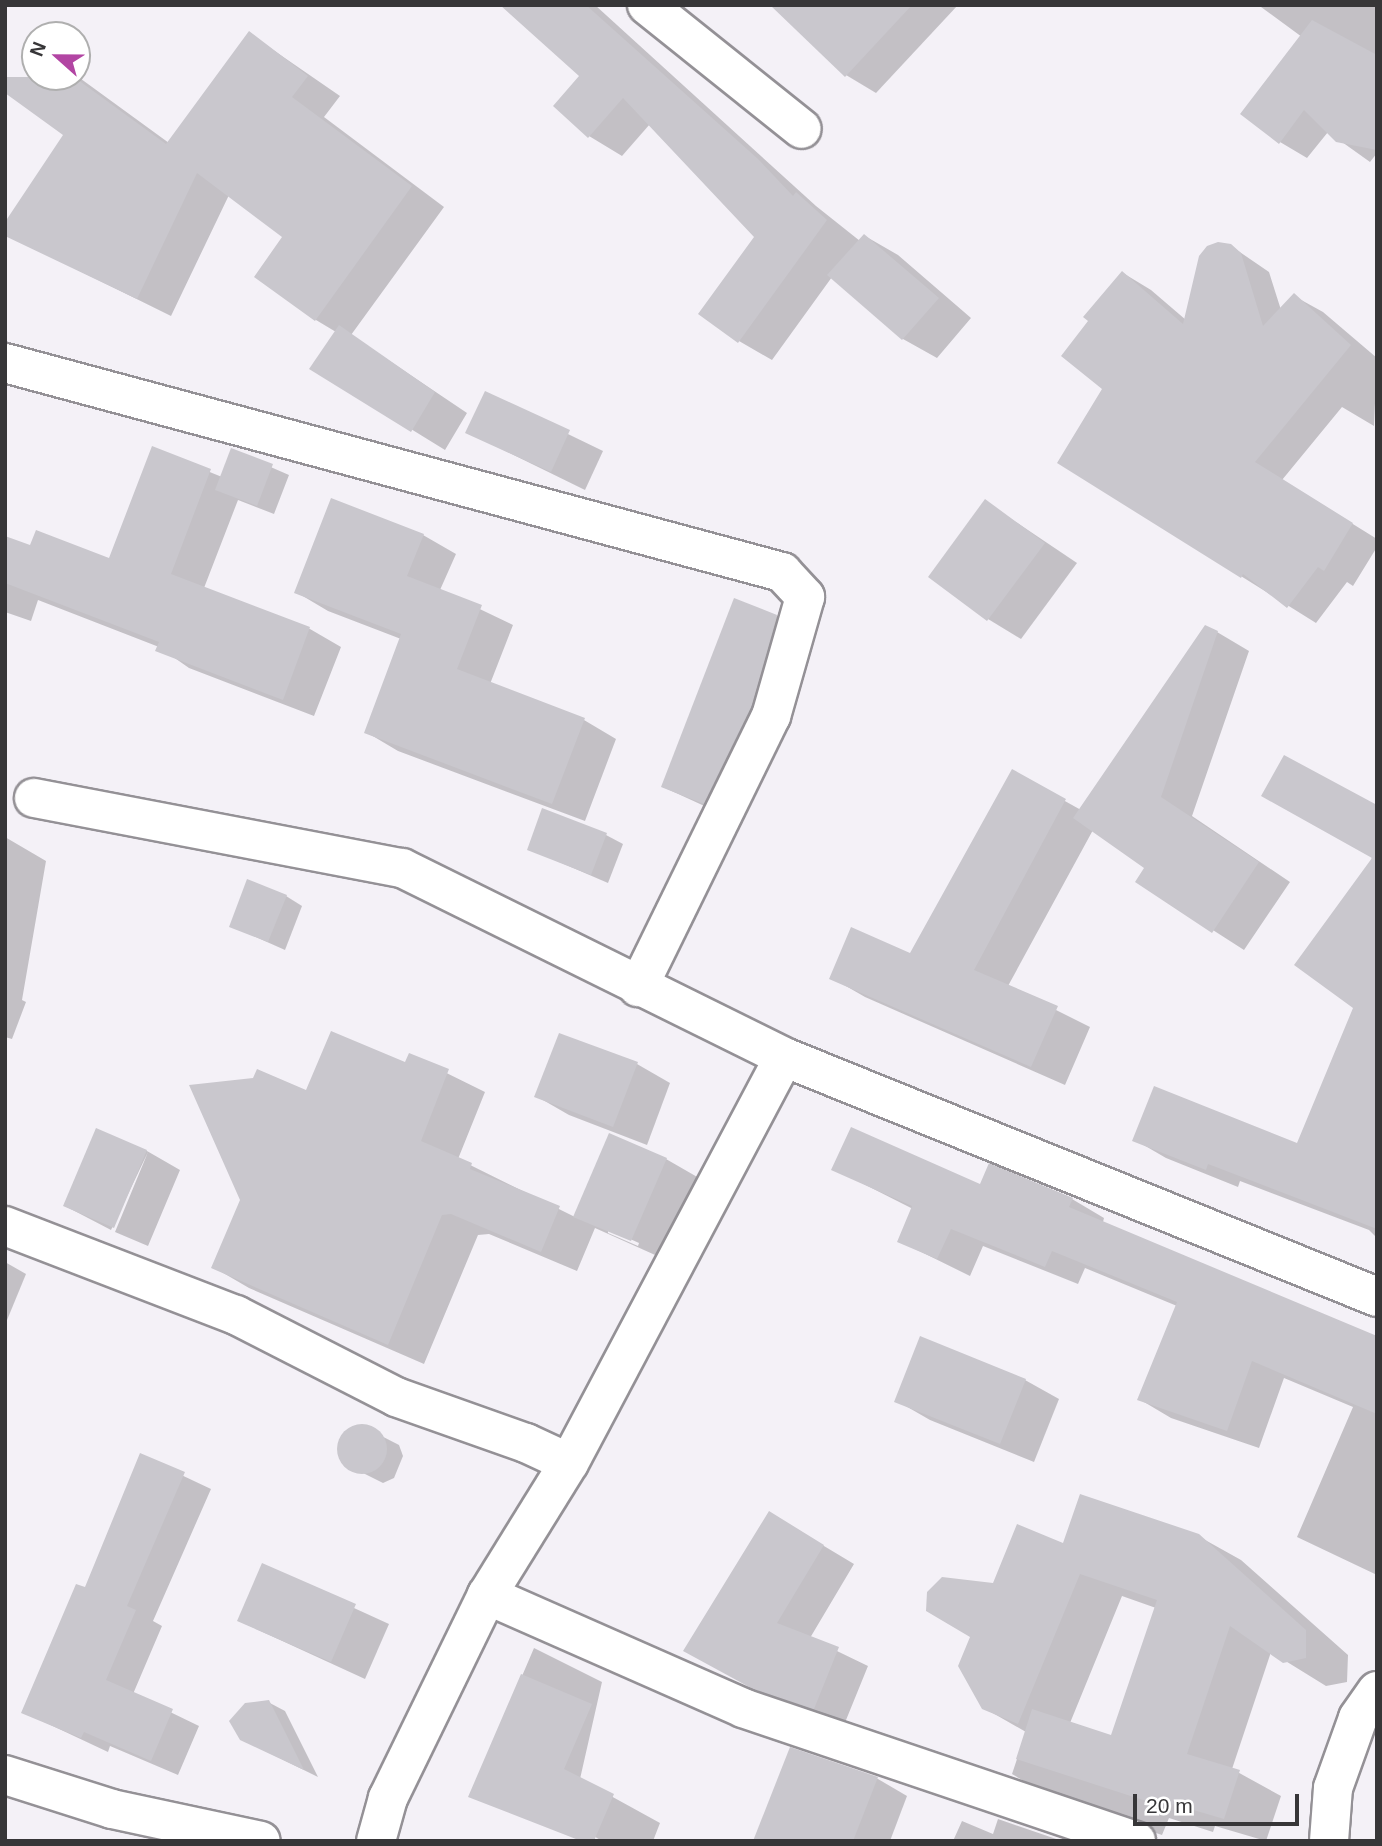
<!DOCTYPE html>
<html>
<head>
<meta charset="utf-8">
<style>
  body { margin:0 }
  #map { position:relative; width:1382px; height:1846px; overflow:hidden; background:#f4f1f7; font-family:Helvetica,sans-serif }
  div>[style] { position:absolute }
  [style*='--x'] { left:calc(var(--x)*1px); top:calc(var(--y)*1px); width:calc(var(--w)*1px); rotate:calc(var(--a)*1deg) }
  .shadow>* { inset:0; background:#0003 }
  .building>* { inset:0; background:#c9c7cd }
  .round { border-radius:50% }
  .roads { filter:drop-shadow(2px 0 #949196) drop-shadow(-2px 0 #949196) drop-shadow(0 2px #949196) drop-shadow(0 -2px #949196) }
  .street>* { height:38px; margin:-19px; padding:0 19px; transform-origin:19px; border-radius:19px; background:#fff }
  span { translate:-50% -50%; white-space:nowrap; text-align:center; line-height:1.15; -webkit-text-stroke:7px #fff; paint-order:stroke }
  .frame { position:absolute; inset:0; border:7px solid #373638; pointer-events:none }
  .north { position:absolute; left:21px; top:21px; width:70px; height:70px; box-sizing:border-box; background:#fff; border:2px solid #afafaf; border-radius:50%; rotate:291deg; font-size:19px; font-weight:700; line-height:28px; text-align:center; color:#373638 }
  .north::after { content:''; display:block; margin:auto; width:24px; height:32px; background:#b245a3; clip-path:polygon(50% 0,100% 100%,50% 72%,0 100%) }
  .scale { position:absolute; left:1133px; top:1794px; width:166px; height:32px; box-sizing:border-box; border:4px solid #373638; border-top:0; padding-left:9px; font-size:21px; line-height:24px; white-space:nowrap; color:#373638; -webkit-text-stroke:5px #fff; paint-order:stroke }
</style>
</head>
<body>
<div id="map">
  <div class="shadow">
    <i style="clip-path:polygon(537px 5px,595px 5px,816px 206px,860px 241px,865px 236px,898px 255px,971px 318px,937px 358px,903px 339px,832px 277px,772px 360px,739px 341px,756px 237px,650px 124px,622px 156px,589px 136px,582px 75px)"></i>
    <i style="clip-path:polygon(850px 5px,958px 5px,876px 93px,846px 75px)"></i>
    <i style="clip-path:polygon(1377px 5px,1377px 153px,1370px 162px,1328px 132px,1307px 158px,1280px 142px,1302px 37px,1261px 7px)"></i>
    <i style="clip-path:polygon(250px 34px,340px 96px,324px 117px,444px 207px,351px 335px,467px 413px,445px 450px,312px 368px,336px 332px,316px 320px,285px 237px,229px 195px,171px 316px,5px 234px,65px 135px,15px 98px,35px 70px,35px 77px,77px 76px,169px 143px)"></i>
    <i style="clip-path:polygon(1231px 246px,1269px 272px,1281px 310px,1294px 296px,1323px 312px,1377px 358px,1374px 426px,1342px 407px,1282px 480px,1377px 539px,1377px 547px,1353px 586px,1347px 582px,1316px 623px,1060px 463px,1105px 388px,1123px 273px,1151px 290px,1186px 320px)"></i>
    <i style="clip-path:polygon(485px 394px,603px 451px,585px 490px,467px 432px)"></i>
    <i style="clip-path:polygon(153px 449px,222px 477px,232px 450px,289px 475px,274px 514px,238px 500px,204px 588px,310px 629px,341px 647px,314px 716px,189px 668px,159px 647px,38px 600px,31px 621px,5px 612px,5px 538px,31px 547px,110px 560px)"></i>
    <i style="clip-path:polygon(986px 502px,1077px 563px,1021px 639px,988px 619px)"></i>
    <i style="clip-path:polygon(423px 535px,456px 554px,440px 590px,513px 625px,490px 684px,584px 720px,616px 739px,585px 821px,398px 751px,366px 732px,401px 639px,328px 611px,296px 592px)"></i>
    <i style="clip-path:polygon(776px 616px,810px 635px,737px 821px,663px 787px)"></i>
    <i style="clip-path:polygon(1217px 632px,1249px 651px,1192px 816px,1290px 882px,1244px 950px,1138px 882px,1147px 868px,1093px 830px,1008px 986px,1090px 1027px,1065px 1085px,865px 997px,832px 978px,910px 955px,1013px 772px,1081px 810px)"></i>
    <i style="clip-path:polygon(1377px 807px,1377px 1238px,1369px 1230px,1240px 1181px,1238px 1187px,1166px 1158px,1135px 1140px,1298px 1145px,1356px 1007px)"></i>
    <i style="clip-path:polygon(606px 835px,623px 844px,608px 883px,529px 849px)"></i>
    <i style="clip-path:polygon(5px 837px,46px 861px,22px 1000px,26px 1002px,12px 1039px,5px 1037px)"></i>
    <i style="clip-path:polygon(286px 896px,302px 906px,285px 950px,231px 926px)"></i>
    <i style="clip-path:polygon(560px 1035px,637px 1064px,670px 1083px,647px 1145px,569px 1115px,536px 1096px)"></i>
    <i style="clip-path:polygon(evenodd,410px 1055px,485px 1092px,458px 1159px,575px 1217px,666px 1159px,699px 1178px,664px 1259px,595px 1228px,577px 1271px,489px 1234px,478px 1235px,424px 1364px,249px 1288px,213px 1267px,307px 1092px,406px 1065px,410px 1055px,608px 1229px,639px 1243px,638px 1246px,608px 1233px,608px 1229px)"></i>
    <i style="clip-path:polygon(97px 1130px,147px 1151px,180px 1170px,148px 1246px,115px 1232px,148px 1152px,111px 1230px,65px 1206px)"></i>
    <i style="clip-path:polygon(834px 1169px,1072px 1199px,1104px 1218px,1103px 1222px,1307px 1308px,1377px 1350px,1377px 1575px,1297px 1537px,1353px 1407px,1284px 1378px,1259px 1448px,1171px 1418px,1139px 1399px,1177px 1306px,1085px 1268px,1078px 1284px,983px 1246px,970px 1276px,899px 1241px,913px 1209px)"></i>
    <i style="clip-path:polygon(5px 1262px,26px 1274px,5px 1325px)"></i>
    <i style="clip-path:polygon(921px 1338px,1025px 1380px,1059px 1399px,1034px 1462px,930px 1420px,897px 1401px)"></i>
    <i style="clip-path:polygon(360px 1425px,399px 1445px,403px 1456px,394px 1478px,383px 1483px,343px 1463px,339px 1452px,348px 1430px)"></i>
    <i style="clip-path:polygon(141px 1456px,211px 1489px,153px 1621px,162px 1626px,133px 1694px,199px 1726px,178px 1775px,110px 1746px,108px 1752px,23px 1712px,85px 1589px)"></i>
    <i style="clip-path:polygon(799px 1531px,854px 1564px,810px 1638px,868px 1666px,844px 1725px,783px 1704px,716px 1668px)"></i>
    <i style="clip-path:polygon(evenodd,1198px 1536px,1241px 1560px,1348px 1655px,1347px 1682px,1326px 1686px,1271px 1652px,1232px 1769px,1281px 1796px,1266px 1841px,1215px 1826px,1213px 1832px,1169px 1818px,1162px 1835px,1054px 1799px,1012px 1774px,1026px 1732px,984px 1708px,994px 1585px,1064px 1545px,1198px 1536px,1122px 1596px,1156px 1608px,1112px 1737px,1070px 1723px,1122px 1596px)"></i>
    <i style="clip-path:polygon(262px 1566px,389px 1624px,365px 1679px,239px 1621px)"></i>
    <i style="clip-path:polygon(534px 1648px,602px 1682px,580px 1779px,660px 1823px,653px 1841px,602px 1841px,570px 1822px,475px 1786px)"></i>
    <i style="clip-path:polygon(268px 1702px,285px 1711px,318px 1777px,241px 1739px)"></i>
    <i style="clip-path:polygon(839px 1765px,878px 1779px,907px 1796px,890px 1841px,813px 1841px)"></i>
    <i style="clip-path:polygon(998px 1819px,1062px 1841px,953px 1841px,962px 1821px,993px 1834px)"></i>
  </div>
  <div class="building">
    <i style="clip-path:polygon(500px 5px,586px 5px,758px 159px,793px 196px,796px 192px,827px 220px,738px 343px,698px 314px,754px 237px,623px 98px,588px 138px,553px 106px,579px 76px)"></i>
    <i style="clip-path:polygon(770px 5px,912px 5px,845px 77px)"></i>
    <i style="clip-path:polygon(1312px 20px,1377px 55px,1377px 150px,1336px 142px,1304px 110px,1279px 144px,1240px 114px)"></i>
    <i style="clip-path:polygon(249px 31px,308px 76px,292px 97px,412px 186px,315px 321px,254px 277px,282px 237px,197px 173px,137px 299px,5px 236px,5px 222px,63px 135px,5px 93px,5px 77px,74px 77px,166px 144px)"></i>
    <i style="clip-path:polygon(864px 234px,939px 298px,902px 340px,827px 275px)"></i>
    <i style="clip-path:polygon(1218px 242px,1231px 244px,1241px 253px,1263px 326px,1294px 293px,1351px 345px,1255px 462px,1353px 523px,1324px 571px,1318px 567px,1287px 608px,1243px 574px,1241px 578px,1057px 463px,1102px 389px,1061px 356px,1088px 321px,1083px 317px,1122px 271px,1183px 324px,1199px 256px,1207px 246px)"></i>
    <i style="clip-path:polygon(339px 325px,435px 392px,411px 432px,309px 369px)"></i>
    <i style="clip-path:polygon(485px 391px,570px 430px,551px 472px,465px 433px)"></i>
    <i style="clip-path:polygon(152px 446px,211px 469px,171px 574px,310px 627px,283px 700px,155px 651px,159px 642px,5px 583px,5px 536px,30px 545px,36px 530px,109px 558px)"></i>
    <i style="clip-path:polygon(231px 448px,273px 464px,257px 506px,215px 490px)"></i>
    <i style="clip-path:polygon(331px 498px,424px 534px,407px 576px,482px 605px,457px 669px,585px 718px,552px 804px,364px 733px,401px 634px,294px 593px)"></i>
    <i style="clip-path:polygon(985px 499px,1045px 543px,987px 621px,928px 577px)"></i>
    <i style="clip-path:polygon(734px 598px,777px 615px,751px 708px,704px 804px,661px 787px)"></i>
    <i style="clip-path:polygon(1205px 625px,1218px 631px,1161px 797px,1259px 862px,1212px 933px,1135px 882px,1144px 868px,1073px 818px)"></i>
    <i style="clip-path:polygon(1284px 755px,1377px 805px,1377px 1229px,1208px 1164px,1206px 1170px,1132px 1141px,1154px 1086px,1297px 1143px,1353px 1008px,1294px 965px,1372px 858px,1261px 796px)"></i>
    <i style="clip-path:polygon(1012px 769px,1066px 799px,974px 970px,1058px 1006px,1031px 1067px,829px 979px,851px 927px,910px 953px)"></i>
    <i style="clip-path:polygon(542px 808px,607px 833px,591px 875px,527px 850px)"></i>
    <i style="clip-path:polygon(247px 879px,287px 895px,268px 942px,229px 927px)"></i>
    <i style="clip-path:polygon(331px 1031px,405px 1062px,409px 1053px,449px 1069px,421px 1141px,472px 1163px,470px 1169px,560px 1206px,541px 1252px,451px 1214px,442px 1215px,388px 1345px,211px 1268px,240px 1200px,189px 1085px,253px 1078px,257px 1069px,306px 1090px)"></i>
    <i style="clip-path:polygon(559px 1033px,638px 1062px,613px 1127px,534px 1097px)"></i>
    <i style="clip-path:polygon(851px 1127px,980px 1184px,989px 1163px,1073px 1198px,1069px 1207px,1377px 1336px,1377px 1414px,1252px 1361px,1227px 1431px,1137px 1400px,1177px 1302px,1052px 1251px,1045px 1267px,951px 1229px,937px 1259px,897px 1242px,912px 1206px,831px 1170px)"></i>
    <i style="clip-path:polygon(96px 1128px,147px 1150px,114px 1228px,63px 1206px)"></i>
    <i style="clip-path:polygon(609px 1133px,667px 1158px,631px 1241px,573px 1217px)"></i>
    <i style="clip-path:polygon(920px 1336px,1026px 1379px,1000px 1444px,894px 1402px)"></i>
    <i class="round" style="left:337px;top:1424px;width:50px;height:50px"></i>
    <i style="clip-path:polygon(140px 1453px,185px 1472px,127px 1606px,136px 1610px,106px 1680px,173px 1709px,151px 1761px,84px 1732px,81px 1738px,21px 1713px,76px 1584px,85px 1587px)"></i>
    <i style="clip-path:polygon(1080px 1494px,1199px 1534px,1306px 1630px,1306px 1658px,1283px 1663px,1230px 1626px,1187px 1754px,1240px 1770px,1224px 1819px,1173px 1804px,1171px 1809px,1016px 1759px,1032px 1709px,1111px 1735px,1157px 1600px,1080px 1574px,1018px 1724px,982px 1709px,958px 1666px,970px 1637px,926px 1611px,927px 1592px,942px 1577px,993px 1583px,1017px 1524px,1063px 1543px)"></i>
    <i style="clip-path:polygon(769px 1511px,824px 1545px,777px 1623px,839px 1647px,814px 1709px,751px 1688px,683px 1651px)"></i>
    <i style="clip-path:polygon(262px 1563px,356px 1604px,331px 1662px,237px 1621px)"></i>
    <i style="clip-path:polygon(521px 1674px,592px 1704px,564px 1769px,614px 1794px,594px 1841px,581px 1841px,468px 1797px)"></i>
    <i style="clip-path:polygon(269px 1700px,304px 1770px,240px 1740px,229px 1721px,245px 1703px)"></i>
    <i style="clip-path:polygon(790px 1747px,878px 1777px,853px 1841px,753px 1841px)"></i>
  </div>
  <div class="roads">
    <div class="street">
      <i style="--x:647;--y:5;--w:198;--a:38.7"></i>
      <i style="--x:5;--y:363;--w:805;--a:15.06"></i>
      <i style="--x:782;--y:572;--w:34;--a:47"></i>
      <i style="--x:805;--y:597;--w:124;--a:105.9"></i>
      <i style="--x:771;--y:716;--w:302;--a:116.1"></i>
      <i style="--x:34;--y:798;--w:375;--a:10.8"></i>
      <i style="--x:402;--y:868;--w:426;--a:26.3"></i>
      <i style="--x:784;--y:1057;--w:640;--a:22.03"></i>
      <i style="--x:5;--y:1226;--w:248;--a:21.1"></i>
      <i style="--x:236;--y:1315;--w:180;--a:27.1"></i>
      <i style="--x:396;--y:1397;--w:138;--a:19.5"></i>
      <i style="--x:526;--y:1443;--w:47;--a:24.9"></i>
      <i style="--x:487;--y:1595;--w:280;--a:23.8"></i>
      <i style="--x:743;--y:1708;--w:415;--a:18.7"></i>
      <i style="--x:5;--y:1775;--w:112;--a:17.6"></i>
      <i style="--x:112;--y:1809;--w:152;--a:12.1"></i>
      <i style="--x:376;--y:1841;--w:45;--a:-74.4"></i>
      <i style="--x:388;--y:1798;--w:226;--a:-64"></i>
      <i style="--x:487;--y:1595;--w:155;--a:-58.2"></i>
      <i style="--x:569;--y:1463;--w:459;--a:-62.1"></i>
      <i style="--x:1329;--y:1841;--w:53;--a:-85.7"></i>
      <i style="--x:1333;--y:1788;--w:74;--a:-70.3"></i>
      <i style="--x:1358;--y:1718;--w:33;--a:-55"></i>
    </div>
  </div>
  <div class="frame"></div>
  <div class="north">N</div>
  <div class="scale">20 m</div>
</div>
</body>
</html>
